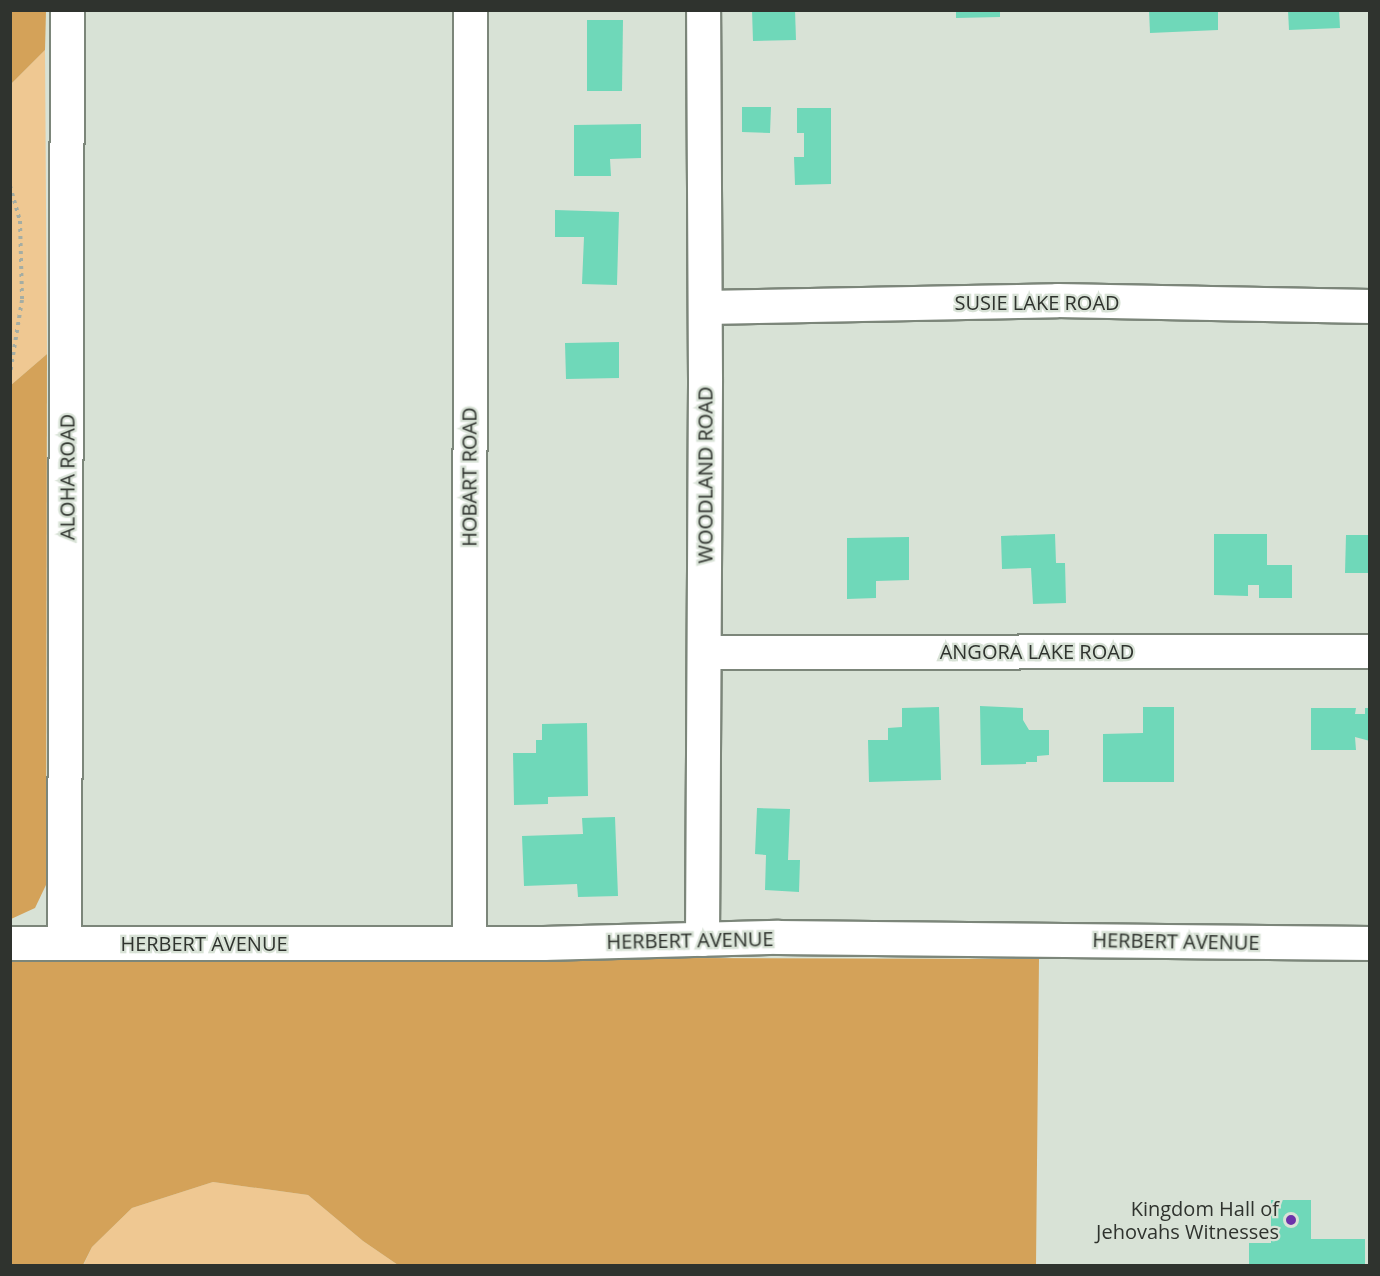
<!DOCTYPE html>
<html>
<head>
<meta charset="utf-8">
<style>
  body { margin:0 }
  #map { position:relative; width:1380px; height:1276px; overflow:hidden; background:#d8e2d6; font-family:"Open Sans",sans-serif }
  div>[style] { position:absolute }
  [style*='--x'] { left:calc(var(--x)*1px); top:calc(var(--y)*1px); width:calc(var(--w)*1px); rotate:calc(var(--a)*1deg) }
  .green>* { inset:0; background:#efc892 }
  .forest>* { inset:0; background:#d4a259 }
  .building>* { inset:0; background:#6fd8b9 }
  .path>* { height:4px; margin-top:-2px; transform-origin:0; background:repeating-linear-gradient(90deg,#a4ada3 0 3px,transparent 0 7.5px) }
  .roads { filter:drop-shadow(2px 0 #7c867a) drop-shadow(-2px 0 #7c867a) drop-shadow(0 2px #7c867a) drop-shadow(0 -2px #7c867a) }
  .minor>* { height:33px; margin:-16.5px; padding:0 16.5px; transform-origin:16.5px; border-radius:16.5px; background:#fff }
  .dots>* { width:16px; height:16px; translate:-50% -50%; box-sizing:border-box; border:3px solid #d8e2d6; border-radius:50% }
  span { translate:-50% -50%; white-space:nowrap; text-align:center; line-height:1.15; -webkit-text-stroke:4.5px #d8e2d6; paint-order:stroke }
  .street-label { font-size:20px; color:#2f332e }
  .poi-label { font-size:20px; color:#2f332e }
  .right { translate:-100% -50%; text-align:right }
  .frame { position:absolute; inset:0; border:12px solid #2f332e; pointer-events:none }
</style>
</head>
<body>
<div id="map">
  <div class="green">
    <i style="clip-path:polygon(45px 50px,47px 354px,11px 385px,11px 84px)"></i>
    <i style="clip-path:polygon(213px 1182px,308px 1195px,363px 1241px,398px 1265px,83px 1266px,92px 1247px,132px 1208px)"></i>
  </div>
  <div class="forest">
    <i style="clip-path:polygon(11px 10px,46px 11px,45px 50px,11px 84px)"></i>
    <i style="clip-path:polygon(47px 354px,46px 885px,35px 908px,11px 919px,11px 385px)"></i>
    <i style="clip-path:polygon(10px 956px,1039px 959px,1036px 1265px,398px 1265px,363px 1241px,308px 1195px,213px 1182px,132px 1208px,92px 1247px,83px 1265px,11px 1265px)"></i>
  </div>
  <div class="building">
    <i style="clip-path:polygon(752px 10px,795px 10px,796px 40px,753px 41px)"></i>
    <i style="clip-path:polygon(956px 10px,1000px 10px,1000px 17px,956px 18px)"></i>
    <i style="clip-path:polygon(1149px 10px,1218px 10px,1218px 30px,1150px 33px)"></i>
    <i style="clip-path:polygon(1288px 10px,1339px 10px,1340px 28px,1289px 30px)"></i>
    <i style="clip-path:polygon(587px 20px,623px 20px,622px 91px,587px 91px)"></i>
    <i style="clip-path:polygon(742px 107px,771px 107px,770px 133px,742px 132px)"></i>
    <i style="clip-path:polygon(797px 108px,831px 108px,831px 184px,795px 185px,794px 157px,804px 157px,804px 133px,797px 133px)"></i>
    <i style="clip-path:polygon(641px 124px,641px 158px,610px 159px,611px 176px,574px 176px,574px 125px)"></i>
    <i style="clip-path:polygon(555px 210px,619px 212px,617px 285px,582px 284px,584px 237px,555px 237px)"></i>
    <i style="clip-path:polygon(619px 342px,619px 378px,566px 379px,565px 343px)"></i>
    <i style="clip-path:polygon(1055px 534px,1056px 563px,1065px 563px,1066px 603px,1033px 604px,1031px 568px,1002px 569px,1001px 536px)"></i>
    <i style="clip-path:polygon(1214px 534px,1267px 534px,1267px 565px,1292px 565px,1292px 598px,1259px 598px,1259px 585px,1248px 585px,1248px 596px,1214px 595px)"></i>
    <i style="clip-path:polygon(1346px 535px,1370px 535px,1370px 573px,1345px 573px)"></i>
    <i style="clip-path:polygon(909px 537px,909px 580px,876px 581px,876px 598px,847px 599px,847px 538px)"></i>
    <i style="clip-path:polygon(980px 706px,1023px 708px,1023px 720px,1029px 730px,1049px 730px,1049px 755px,1037px 756px,1037px 762px,1026px 762px,1026px 764px,981px 765px)"></i>
    <i style="clip-path:polygon(939px 707px,941px 780px,869px 782px,868px 740px,888px 740px,888px 728px,902px 727px,902px 708px)"></i>
    <i style="clip-path:polygon(1143px 707px,1174px 707px,1174px 782px,1103px 782px,1103px 734px,1143px 733px)"></i>
    <i style="clip-path:polygon(1311px 708px,1356px 708px,1355px 714px,1365px 714px,1365px 708px,1370px 708px,1370px 741px,1355px 737px,1356px 750px,1311px 750px)"></i>
    <i style="clip-path:polygon(587px 723px,588px 796px,548px 797px,548px 804px,514px 805px,513px 753px,536px 753px,536px 740px,542px 740px,542px 724px)"></i>
    <i style="clip-path:polygon(757px 808px,790px 809px,788px 860px,800px 860px,799px 892px,765px 890px,766px 855px,755px 854px)"></i>
    <i style="clip-path:polygon(615px 817px,618px 896px,578px 897px,577px 884px,524px 886px,522px 836px,583px 834px,582px 818px)"></i>
    <i style="clip-path:polygon(1271px 1200px,1311px 1200px,1311px 1239px,1365px 1239px,1365px 1266px,1249px 1266px,1249px 1243px,1271px 1243px)"></i>
  </div>
  <div class="path">
    <i style="--x:10;--y:186;--w:36;--a:74"></i>
    <i style="--x:20;--y:221;--w:79;--a:88.5"></i>
    <i style="--x:22;--y:300;--w:75;--a:99.2"></i>
  </div>
  <div class="roads">
    <div class="minor">
      <i style="--x:705;--y:307;--w:352;--a:-1.1"></i>
      <i style="--x:1057;--y:300;--w:313;--a:1.1"></i>
      <i style="--x:704;--y:652;--w:666;--a:-0.09"></i>
      <i style="--x:702;--y:939;--w:561;--a:-89.69"></i>
      <i style="--x:705;--y:378;--w:368;--a:-90.3"></i>
      <i style="--x:10;--y:943;--w:533;--a:0"></i>
      <i style="--x:543;--y:943;--w:235;--a:-1.5"></i>
      <i style="--x:778;--y:937;--w:592;--a:0.58"></i>
      <i style="--x:64;--y:943;--w:933;--a:-89.82"></i>
      <i style="--x:469;--y:943;--w:933;--a:-89.94"></i>
    </div>
  </div>
  <div class="dots">
    <i style="left:1291px;top:1220px;background:#6b33aa"></i>
  </div>
  <div class="street-label">
    <span style="left:1037px;top:302px">SUSIE LAKE ROAD</span>
    <span style="left:705px;top:475px;rotate:-90deg">WOODLAND ROAD</span>
    <span style="left:67px;top:477px;rotate:-90deg">ALOHA ROAD</span>
    <span style="left:469px;top:477px;rotate:-90deg">HOBART ROAD</span>
    <span style="left:1037px;top:651px">ANGORA LAKE ROAD</span>
    <span style="left:690px;top:940px;rotate:-1deg">HERBERT AVENUE</span>
    <span style="left:1176px;top:941px;rotate:1deg">HERBERT AVENUE</span>
    <span style="left:204px;top:943px">HERBERT AVENUE</span>
  </div>
  <div class="poi-label">
    <span class="right" style="left:1279px;top:1220px">Kingdom Hall of<br>Jehovahs Witnesses</span>
  </div>
  <div class="frame"></div>
</div>
</body>
</html>
